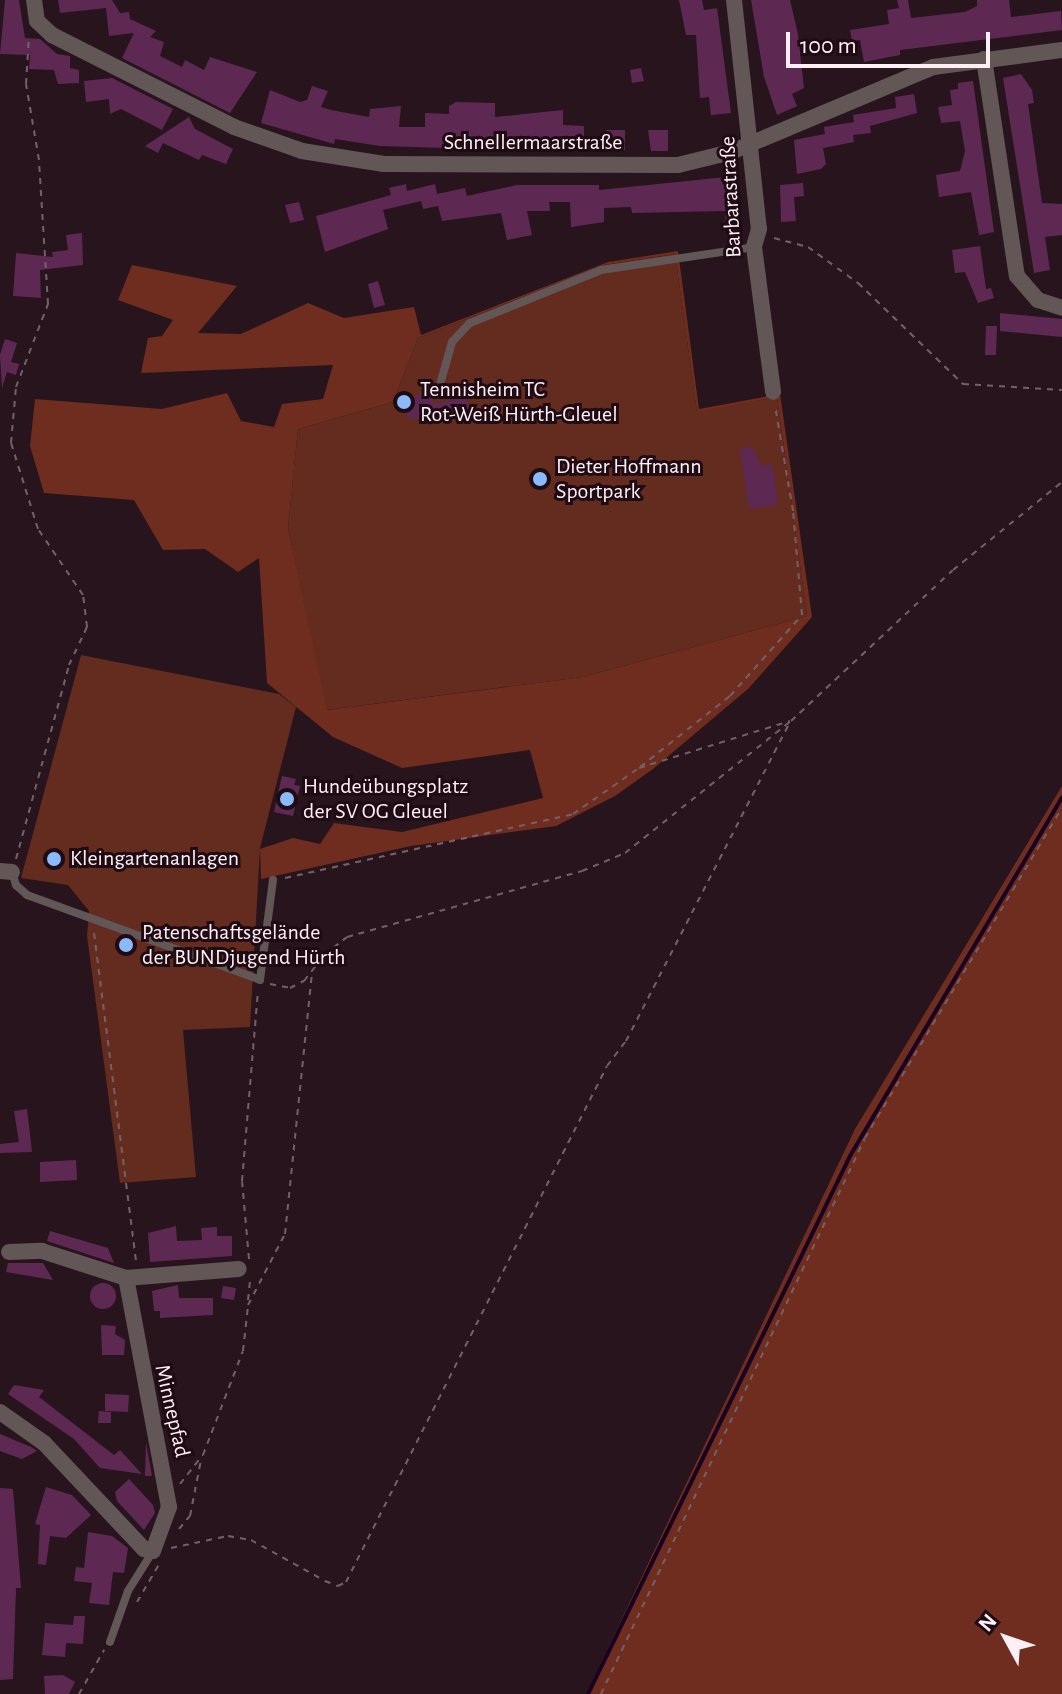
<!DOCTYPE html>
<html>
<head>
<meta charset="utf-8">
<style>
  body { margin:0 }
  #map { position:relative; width:1062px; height:1694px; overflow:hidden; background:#28141c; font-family:"Alegreya Sans",sans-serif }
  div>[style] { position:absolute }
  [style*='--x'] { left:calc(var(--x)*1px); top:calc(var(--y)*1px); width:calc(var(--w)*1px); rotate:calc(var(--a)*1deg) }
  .green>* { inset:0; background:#632c1f }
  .forest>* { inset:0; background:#6e2d1e }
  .stream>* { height:4px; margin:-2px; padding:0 2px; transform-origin:2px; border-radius:2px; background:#180021 }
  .building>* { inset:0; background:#5d2953 }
  .round { border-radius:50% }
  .path>* { height:2px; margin-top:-1px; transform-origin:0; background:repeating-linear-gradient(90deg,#746168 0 6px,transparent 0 12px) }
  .service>* { height:8px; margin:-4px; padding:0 4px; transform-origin:4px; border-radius:4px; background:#635657 }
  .minor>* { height:16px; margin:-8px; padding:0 8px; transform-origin:8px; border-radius:8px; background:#635657 }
  .dots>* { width:22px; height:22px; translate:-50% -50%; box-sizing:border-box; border:4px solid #1e0b13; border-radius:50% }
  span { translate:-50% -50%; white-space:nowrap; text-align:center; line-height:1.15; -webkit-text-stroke:6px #1e0b13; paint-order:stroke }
  .street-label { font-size:22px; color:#ffeff4 }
  .poi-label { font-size:22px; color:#ffeff4 }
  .left { translate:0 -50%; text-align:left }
  .north { position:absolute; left:966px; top:1598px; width:80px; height:80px; -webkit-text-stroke:6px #1e0b13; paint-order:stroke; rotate:310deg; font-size:22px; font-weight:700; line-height:32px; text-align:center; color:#ffeff4 }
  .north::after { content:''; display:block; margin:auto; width:28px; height:36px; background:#ffeff4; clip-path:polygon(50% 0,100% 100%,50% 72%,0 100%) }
  .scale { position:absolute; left:786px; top:32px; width:204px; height:36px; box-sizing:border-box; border:4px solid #ffeff4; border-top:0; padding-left:10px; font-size:24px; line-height:28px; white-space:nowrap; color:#ffeff4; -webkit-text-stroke:6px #1e0b13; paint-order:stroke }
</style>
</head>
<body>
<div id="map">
  <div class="green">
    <i style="clip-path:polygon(675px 254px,697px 411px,777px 397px,807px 616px,583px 677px,326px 710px,288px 528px,298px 429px,393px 402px,418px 338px,604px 265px)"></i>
    <i style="clip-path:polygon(81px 655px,279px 694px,296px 707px,260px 848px,250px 1027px,183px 1030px,196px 1177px,120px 1183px,87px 936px,89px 911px,68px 885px,21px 878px)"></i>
  </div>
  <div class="forest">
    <i style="clip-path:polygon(evenodd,678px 251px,699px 409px,780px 394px,812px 617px,749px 688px,653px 769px,615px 796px,556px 826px,411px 846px,261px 879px,260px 849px,293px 838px,320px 844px,334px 823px,402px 832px,543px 798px,530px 750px,402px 768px,333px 737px,267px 683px,259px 558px,238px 572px,205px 549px,163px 550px,134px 500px,44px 493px,30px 446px,35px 399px,162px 409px,227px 393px,241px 421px,274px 427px,282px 404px,323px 399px,333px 365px,141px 373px,148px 338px,162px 336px,173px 320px,118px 300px,132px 265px,237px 286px,198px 333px,241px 334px,308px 303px,344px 318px,414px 307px,421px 335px,608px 262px,678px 251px,675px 254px,697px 412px,777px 397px,807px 616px,583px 677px,327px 710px,288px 528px,298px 429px,393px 402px,418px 338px,604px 265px,675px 254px)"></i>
    <i style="clip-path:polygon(1062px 786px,1062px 1694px,586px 1694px,855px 1129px)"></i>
  </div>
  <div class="stream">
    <i style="--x:588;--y:1694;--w:598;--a:-64.03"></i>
    <i style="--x:850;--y:1156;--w:417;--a:-59.4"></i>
  </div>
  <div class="building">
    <i style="clip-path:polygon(5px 0,19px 0,25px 38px,40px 39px,57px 54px,70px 56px,70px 68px,79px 70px,79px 83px,58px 84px,54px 70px,29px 69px,30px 55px,0 54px)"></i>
    <i style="clip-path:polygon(58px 0,112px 0,120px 13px,129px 12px,130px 19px,156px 31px,150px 37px,164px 42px,160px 56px,182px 67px,185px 60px,204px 70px,210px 57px,257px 72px,230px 113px,122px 58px,134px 33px,109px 36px,106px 8px,60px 13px)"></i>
    <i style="clip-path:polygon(679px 0,702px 0,704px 10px,717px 8px,731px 113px,711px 115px,709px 97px,700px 98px,696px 35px,686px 35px)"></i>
    <i style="clip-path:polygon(751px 0,790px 0,798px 34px,804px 88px,792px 94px,797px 106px,777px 115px,764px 77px)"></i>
    <i style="clip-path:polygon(897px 0,908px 0,911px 18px,965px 12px,977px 6px,977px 0,1009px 0,1011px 17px,1061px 11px,1062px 30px,900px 50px,900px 55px,864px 62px,860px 40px,852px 41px,850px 30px,889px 24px,887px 10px,899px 8px)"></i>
    <i style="clip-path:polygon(641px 68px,644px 81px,632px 83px,630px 70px)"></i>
    <i style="clip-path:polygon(1021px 74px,1032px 90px,1034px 103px,1028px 104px,1042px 203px,1062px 204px,1062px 235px,1045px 237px,1050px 270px,1034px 273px,1003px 78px)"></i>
    <i style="clip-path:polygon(112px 78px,173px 109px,162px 130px,121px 109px,110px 114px,109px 99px,86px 102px,84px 81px)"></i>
    <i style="clip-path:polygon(973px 81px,994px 232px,979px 235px,971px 192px,939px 197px,936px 175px,960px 171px,965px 151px,960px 121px,941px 123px,938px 107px,952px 105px,950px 90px,958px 89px,958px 83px)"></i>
    <i style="clip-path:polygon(312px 86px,328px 91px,321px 107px,331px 110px,369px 117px,370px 109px,401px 106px,399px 127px,425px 127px,425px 113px,449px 114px,449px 106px,456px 102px,495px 103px,495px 117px,563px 110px,563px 125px,584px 126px,584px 146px,489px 137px,481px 139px,481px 149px,380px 146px,335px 139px,334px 144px,261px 123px,270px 90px,300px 102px,307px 100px)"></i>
    <i style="clip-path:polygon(914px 94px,917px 113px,870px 126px,871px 133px,853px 135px,854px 142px,823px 148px,826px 164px,821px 169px,797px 174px,794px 140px,825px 134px,824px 127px,854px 122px,853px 115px,896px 108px,895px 97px)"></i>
    <i style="clip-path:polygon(189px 117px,195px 129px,233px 149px,226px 164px,202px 155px,199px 160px,163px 143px,158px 153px,145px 146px)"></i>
    <i style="clip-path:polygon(606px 130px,625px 130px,625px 150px,608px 150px)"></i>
    <i style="clip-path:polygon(648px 130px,668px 130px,668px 151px,651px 151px)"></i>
    <i style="clip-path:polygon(736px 176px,739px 241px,727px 242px,725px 211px,632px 213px,631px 207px,604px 208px,604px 222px,571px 227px,570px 202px,549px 202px,550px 211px,527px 211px,532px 235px,507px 240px,501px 213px,442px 221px,438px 206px,423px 209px,421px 201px,383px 210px,388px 229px,325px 252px,316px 216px,391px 195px,389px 188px,406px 184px,407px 191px,435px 184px,437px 194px,465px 188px,467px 196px,517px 185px,599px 185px,599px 190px)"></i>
    <i style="clip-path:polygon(803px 183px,804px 196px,794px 197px,796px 221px,781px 222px,780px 185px)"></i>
    <i style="clip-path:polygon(299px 202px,304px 220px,290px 223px,285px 205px)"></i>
    <i style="clip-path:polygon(82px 233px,83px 265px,40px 270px,41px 298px,13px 296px,16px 253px,53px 257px,52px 252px,68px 250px,66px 235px)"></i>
    <i style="clip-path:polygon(980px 246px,986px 289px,991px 288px,994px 298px,978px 303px,965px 272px,955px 273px,952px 250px)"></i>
    <i style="clip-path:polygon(378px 281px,385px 305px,374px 308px,368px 284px)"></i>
    <i style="clip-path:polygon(1000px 313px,1062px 319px,1062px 337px,1000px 331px)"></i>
    <i style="clip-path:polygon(986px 326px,997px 326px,996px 355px,985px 355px)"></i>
    <i style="clip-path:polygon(5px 339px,17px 343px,11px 362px,19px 364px,16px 375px,7px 372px,2px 388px,0 355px)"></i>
    <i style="clip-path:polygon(431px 392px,433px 404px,467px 397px,469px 411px,408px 419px,403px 398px)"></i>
    <i style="clip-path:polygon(753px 447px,761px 466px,772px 464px,778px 504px,749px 509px,740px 449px)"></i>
    <i style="clip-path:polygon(282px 776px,296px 779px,294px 785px,300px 786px,293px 816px,274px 812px)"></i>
    <i style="clip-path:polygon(27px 1109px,32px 1152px,0 1153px,0 1144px,19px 1142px,14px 1111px)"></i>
    <i style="clip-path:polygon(76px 1160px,77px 1180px,40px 1182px,40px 1162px)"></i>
    <i style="clip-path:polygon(176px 1226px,177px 1241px,202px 1240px,201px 1228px,217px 1227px,217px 1236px,232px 1236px,232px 1256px,150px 1262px,148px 1233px)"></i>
    <i style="clip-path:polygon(50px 1231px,108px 1248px,114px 1263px,47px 1241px)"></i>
    <i style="clip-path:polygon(8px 1263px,43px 1263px,53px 1280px,6px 1272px)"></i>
    <i class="round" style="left:90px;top:1283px;width:26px;height:26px"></i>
    <i style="clip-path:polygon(178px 1285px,179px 1298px,213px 1298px,213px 1315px,160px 1318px,160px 1311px,154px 1311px,152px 1291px)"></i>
    <i style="clip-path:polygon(223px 1286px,236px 1288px,234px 1300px,221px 1298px)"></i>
    <i style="clip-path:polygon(101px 1325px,116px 1326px,115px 1334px,125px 1340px,124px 1355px,102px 1355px)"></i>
    <i style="clip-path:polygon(14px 1385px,44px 1390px,39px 1397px,114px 1455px,120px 1450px,142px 1474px,100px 1468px,74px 1439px,8px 1394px)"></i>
    <i style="clip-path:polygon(105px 1394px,129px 1395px,128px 1412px,105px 1411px)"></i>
    <i style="clip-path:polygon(99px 1411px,111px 1412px,111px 1423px,98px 1423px)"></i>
    <i style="clip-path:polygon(0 1434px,31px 1447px,37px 1451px,22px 1459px,0 1451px)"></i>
    <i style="clip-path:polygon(146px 1442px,152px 1476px,145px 1476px)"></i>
    <i style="clip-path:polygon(129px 1479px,153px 1505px,155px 1513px,144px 1530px,117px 1501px,115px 1492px)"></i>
    <i style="clip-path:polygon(46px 1487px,72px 1495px,91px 1515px,66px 1538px,50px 1536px,46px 1565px,38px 1564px,40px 1525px,35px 1524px)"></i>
    <i style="clip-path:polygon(0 1488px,13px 1489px,21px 1588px,16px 1588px,13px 1679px,0 1680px)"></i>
    <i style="clip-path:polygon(88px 1532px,112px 1536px,128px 1548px,124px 1573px,113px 1572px,109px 1605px,89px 1603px,92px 1583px,74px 1581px,76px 1567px,84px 1568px)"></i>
    <i style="clip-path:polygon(74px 1616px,85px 1616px,83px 1644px,66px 1643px,65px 1657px,42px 1655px,45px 1623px,73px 1625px)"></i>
    <i style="clip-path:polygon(63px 1675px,75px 1682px,69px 1694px,45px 1694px,44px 1676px)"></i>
  </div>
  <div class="path">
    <i style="--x:774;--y:238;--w:35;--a:15"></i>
    <i style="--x:808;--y:247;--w:62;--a:35.8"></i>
    <i style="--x:858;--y:283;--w:146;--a:43.9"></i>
    <i style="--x:963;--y:384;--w:99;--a:3.5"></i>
    <i style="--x:640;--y:767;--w:115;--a:-38.3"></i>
    <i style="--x:730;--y:696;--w:108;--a:-48.4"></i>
    <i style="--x:802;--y:615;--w:104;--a:-94.9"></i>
    <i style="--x:793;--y:511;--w:107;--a:-99.7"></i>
    <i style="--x:16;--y:859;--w:201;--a:-74.7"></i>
    <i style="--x:69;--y:665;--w:42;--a:-64.7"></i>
    <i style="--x:87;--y:627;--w:32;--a:-97"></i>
    <i style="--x:83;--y:595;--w:80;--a:-124.3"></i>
    <i style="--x:38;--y:529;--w:90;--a:-107.4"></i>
    <i style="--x:11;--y:443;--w:56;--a:-84.9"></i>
    <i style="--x:16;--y:387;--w:89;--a:-68.9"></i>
    <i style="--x:48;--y:304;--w:144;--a:-93.6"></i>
    <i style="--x:39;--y:160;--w:77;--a:-99.7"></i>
    <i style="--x:26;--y:84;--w:48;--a:-86.4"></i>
    <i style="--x:285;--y:878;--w:295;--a:-12.5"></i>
    <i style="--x:573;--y:814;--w:80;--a:-34.9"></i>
    <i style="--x:639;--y:768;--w:158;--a:-17.3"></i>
    <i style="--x:94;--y:933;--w:333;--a:82.7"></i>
    <i style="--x:270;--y:984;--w:20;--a:11"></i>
    <i style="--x:290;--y:988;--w:16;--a:-27"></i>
    <i style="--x:304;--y:981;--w:33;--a:-52"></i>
    <i style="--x:324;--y:955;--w:29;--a:-38"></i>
    <i style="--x:347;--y:937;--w:244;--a:-15.7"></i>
    <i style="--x:582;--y:871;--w:47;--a:-22.7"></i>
    <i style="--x:625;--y:853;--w:212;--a:-38.5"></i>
    <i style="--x:791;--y:721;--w:221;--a:-43"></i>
    <i style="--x:953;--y:570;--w:140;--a:-38.9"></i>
    <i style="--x:249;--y:1259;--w:78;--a:-95.1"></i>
    <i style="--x:242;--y:1181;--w:191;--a:-85.2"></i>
    <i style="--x:248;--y:1300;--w:18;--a:-84"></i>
    <i style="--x:248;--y:1305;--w:80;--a:-62.5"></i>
    <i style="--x:285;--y:1234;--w:262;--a:-84.1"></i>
    <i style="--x:180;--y:1484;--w:37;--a:-52"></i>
    <i style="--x:203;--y:1455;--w:111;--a:-69"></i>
    <i style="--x:243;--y:1351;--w:45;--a:-83.7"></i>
    <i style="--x:179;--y:1529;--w:17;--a:-50"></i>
    <i style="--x:190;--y:1516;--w:57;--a:-78.9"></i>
    <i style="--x:171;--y:1548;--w:58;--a:-11.9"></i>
    <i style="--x:228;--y:1536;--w:23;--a:10"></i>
    <i style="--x:251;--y:1540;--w:85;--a:29"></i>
    <i style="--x:325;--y:1581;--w:14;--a:21"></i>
    <i style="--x:338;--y:1586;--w:9;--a:-27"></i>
    <i style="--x:346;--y:1582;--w:578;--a:-63.17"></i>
    <i style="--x:607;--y:1066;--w:31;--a:-53"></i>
    <i style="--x:626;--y:1041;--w:359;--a:-62.8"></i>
    <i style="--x:137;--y:1602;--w:42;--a:-59.7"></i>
    <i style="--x:79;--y:1694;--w:51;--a:-60.4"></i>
    <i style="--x:601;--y:1694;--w:615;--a:-64.6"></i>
    <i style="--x:865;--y:1138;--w:384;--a:-59.2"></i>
  </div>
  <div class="service">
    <i style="--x:441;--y:381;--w:41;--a:-74.2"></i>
    <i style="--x:452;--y:342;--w:26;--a:-47"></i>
    <i style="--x:470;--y:323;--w:141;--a:-22"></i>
    <i style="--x:601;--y:270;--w:155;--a:-8.5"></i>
    <i style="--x:12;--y:872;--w:14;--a:73"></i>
    <i style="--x:16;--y:885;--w:15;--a:42"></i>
    <i style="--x:27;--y:895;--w:248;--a:20"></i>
    <i style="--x:260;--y:980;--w:101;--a:-82.6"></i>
    <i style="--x:110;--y:1642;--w:54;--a:-70.6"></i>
    <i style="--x:128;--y:1591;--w:47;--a:-58"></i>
  </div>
  <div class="minor">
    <i style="--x:34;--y:0;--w:21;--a:82"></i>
    <i style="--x:37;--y:21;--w:21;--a:43"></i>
    <i style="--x:52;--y:35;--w:204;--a:26.8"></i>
    <i style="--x:234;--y:127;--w:72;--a:19.4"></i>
    <i style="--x:302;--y:151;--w:83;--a:9"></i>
    <i style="--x:384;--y:164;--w:294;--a:0.2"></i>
    <i style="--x:678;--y:165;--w:55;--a:-13.8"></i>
    <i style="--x:731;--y:152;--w:219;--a:-22.8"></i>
    <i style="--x:933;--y:67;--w:130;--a:-7.5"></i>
    <i style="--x:734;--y:0;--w:230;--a:83.8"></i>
    <i style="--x:759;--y:229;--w:19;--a:106"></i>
    <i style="--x:754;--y:247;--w:146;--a:82.5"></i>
    <i style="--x:984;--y:59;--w:219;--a:81.4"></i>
    <i style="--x:1017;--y:276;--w:32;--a:49"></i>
    <i style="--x:1038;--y:300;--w:25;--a:18"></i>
    <i style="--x:0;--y:871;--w:12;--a:5"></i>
    <i style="--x:9;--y:1252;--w:33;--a:-2"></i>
    <i style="--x:42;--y:1251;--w:88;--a:17.8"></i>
    <i style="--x:126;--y:1278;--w:113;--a:-4.6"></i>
    <i style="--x:0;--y:1412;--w:54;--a:35.2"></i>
    <i style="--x:44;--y:1443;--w:146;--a:46.7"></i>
    <i style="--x:144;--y:1549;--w:9;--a:13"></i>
    <i style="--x:153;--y:1551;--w:47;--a:-70"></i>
    <i style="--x:169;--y:1507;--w:233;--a:-100.6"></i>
  </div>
  <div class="dots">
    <i style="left:404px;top:402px;background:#8abafc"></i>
    <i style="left:540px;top:479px;background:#8abafc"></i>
    <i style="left:287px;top:799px;background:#8abafc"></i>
    <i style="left:54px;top:859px;background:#8abafc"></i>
    <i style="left:126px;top:945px;background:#8abafc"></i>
  </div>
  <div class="street-label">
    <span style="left:533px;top:143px">Schnellermaarstraße</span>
    <span style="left:731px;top:197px;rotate:-93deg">Barbarastraße</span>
    <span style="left:172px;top:1411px;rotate:77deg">Minnepfad</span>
  </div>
  <div class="poi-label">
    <span class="left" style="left:420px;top:402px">Tennisheim TC<br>Rot-Weiß Hürth-Gleuel</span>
    <span class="left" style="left:556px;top:479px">Dieter Hoffmann<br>Sportpark</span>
    <span class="left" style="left:303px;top:799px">Hundeübungsplatz<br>der SV OG Gleuel</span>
    <span class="left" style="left:70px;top:859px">Kleingartenanlagen</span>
    <span class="left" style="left:142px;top:945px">Patenschaftsgelände<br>der BUNDjugend Hürth</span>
  </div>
  <div class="north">N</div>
  <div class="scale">100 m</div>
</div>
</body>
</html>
